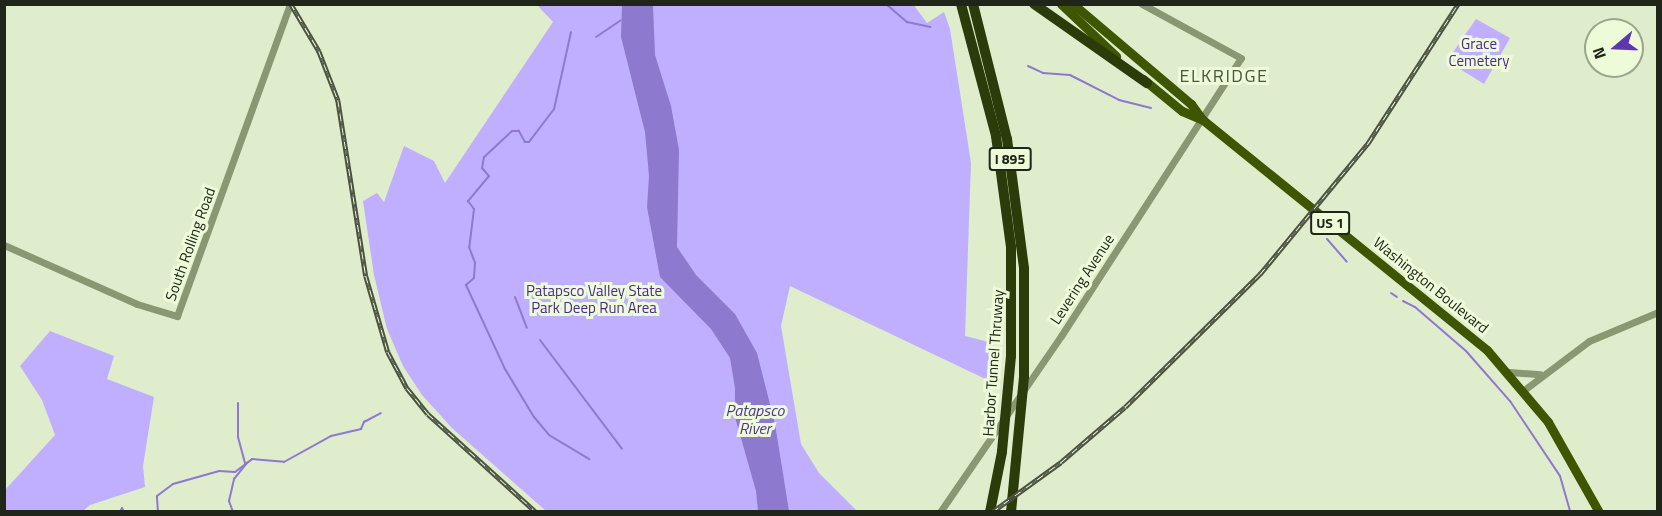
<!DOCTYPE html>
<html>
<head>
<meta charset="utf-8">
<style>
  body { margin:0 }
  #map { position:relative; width:1662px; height:516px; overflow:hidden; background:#dfedcc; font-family:"Titillium Web",sans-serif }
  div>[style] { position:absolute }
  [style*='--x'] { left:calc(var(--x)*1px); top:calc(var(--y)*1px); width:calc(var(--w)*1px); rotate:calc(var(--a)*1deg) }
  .green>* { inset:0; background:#bfaffe }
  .water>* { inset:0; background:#8d79cd }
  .stream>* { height:2px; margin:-1px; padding:0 1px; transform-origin:1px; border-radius:1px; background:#8d79cd }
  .minor>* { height:7px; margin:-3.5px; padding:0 3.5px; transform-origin:3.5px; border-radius:3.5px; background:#899873 }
  .major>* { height:9px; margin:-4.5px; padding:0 4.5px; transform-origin:4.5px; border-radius:4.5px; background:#3e5600 }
  .highway>* { height:10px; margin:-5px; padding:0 5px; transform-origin:5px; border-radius:5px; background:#2b3b09 }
  .rail>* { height:4.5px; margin-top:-2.25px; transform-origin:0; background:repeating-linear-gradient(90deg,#edfbd9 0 7px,#4b5241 0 14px); box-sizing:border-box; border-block:2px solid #4b5241 }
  span { translate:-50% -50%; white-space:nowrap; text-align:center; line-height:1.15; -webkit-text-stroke:6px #edfbd9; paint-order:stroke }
  .shield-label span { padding:2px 4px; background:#edfbd9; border:2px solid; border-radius:4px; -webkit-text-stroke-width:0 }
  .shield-label { font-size:14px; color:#202519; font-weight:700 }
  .park-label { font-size:15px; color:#4b2a8d }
  .street-label { font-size:15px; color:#202519 }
  .water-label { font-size:16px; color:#523396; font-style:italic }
  .quarter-label { font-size:18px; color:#4c573b; letter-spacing:1.5px }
  .frame { position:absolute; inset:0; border:6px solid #202519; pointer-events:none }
  .north { position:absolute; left:1584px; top:18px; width:60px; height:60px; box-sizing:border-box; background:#edfbd9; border:2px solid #9ba58c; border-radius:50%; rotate:251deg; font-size:16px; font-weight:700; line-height:24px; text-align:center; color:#202519 }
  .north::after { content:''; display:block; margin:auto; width:21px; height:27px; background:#5e36ae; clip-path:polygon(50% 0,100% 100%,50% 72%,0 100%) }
</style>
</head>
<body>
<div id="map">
  <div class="green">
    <i style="clip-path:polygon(913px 4px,927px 23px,944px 12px,950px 29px,971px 163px,965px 336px,993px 343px,996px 384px,790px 286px,781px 326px,801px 444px,819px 473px,857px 511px,546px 511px,452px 428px,422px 395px,403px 366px,387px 329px,374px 275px,363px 201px,377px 193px,384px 202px,404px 146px,434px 161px,445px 183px,553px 22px,537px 5px)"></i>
    <i style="clip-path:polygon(1476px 19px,1510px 38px,1484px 84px,1447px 61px)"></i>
    <i style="clip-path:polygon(50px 331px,114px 356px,107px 379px,154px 397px,143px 466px,145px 487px,90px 505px,83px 511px,5px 511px,5px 490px,55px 435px,42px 400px,20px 366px)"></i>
  </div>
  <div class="water">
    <i style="clip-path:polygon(622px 5px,653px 5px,655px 55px,671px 106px,679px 150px,677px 247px,696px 275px,735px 314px,757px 353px,775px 424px,789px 511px,758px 511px,756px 491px,735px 417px,735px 388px,730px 358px,711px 329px,660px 277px,647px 207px,649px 176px,645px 132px,621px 37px)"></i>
  </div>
  <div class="stream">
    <i style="--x:886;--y:4;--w:28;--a:41"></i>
    <i style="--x:907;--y:22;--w:24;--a:12"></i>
    <i style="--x:571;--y:32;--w:79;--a:102.4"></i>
    <i style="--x:554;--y:109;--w:41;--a:127.1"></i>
    <i style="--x:529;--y:142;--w:4;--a:180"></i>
    <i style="--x:525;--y:142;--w:13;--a:-119"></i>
    <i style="--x:519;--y:131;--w:7;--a:180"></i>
    <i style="--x:512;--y:131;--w:38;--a:137"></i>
    <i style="--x:484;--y:157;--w:11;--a:100"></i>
    <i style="--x:482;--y:168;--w:11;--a:49"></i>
    <i style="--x:489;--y:176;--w:33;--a:130"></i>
    <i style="--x:468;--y:201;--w:10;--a:53"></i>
    <i style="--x:474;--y:209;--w:38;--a:97"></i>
    <i style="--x:469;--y:247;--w:17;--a:69"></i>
    <i style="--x:475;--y:263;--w:15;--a:94"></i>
    <i style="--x:474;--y:278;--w:11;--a:139"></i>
    <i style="--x:466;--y:285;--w:93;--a:65.1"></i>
    <i style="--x:505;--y:369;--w:56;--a:58.9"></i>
    <i style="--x:534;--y:417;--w:23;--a:50"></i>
    <i style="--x:549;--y:435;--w:47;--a:31"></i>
    <i style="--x:596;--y:37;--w:30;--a:-34"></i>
    <i style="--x:1028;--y:66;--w:17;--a:25"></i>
    <i style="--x:1043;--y:73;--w:27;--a:4"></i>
    <i style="--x:1070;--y:75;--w:55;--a:27"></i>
    <i style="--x:1119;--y:100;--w:33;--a:14"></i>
    <i style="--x:1327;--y:239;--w:30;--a:49"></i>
    <i style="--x:1391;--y:293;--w:7;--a:34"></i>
    <i style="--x:515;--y:297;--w:33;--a:69"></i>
    <i style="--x:1403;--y:301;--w:13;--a:27"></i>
    <i style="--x:1415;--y:307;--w:67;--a:40.8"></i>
    <i style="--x:1466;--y:351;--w:67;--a:48.7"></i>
    <i style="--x:1510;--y:401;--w:90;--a:56.3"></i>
    <i style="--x:1560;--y:476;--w:37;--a:74"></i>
    <i style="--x:540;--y:340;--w:136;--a:53"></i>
    <i style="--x:238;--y:403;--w:34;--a:90"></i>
    <i style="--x:238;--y:437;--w:28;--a:75"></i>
    <i style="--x:120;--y:512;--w:4;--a:-63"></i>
    <i style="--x:122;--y:508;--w:4;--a:63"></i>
    <i style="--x:158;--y:512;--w:16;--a:-94"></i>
    <i style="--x:157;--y:496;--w:20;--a:-37"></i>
    <i style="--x:173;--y:484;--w:48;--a:-15.8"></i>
    <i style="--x:219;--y:471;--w:16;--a:4"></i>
    <i style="--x:235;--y:472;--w:21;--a:-37"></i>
    <i style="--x:252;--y:459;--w:32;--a:5"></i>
    <i style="--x:284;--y:462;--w:54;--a:-29"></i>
    <i style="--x:331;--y:436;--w:31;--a:-13"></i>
    <i style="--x:361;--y:429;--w:8;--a:-67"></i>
    <i style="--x:364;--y:422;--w:19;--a:-28"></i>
    <i style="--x:233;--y:512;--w:12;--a:-110"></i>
    <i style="--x:229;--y:501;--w:23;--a:-77"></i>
    <i style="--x:234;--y:479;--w:21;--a:-51"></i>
  </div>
  <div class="minor">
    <i style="--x:4;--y:245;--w:145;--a:23.9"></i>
    <i style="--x:137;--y:304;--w:42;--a:16.7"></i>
    <i style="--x:177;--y:316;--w:332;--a:-70.1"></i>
    <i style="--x:1509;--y:372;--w:31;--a:4"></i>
    <i style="--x:1524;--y:390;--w:81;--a:-37"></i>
    <i style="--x:1589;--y:341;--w:75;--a:-22.8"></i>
    <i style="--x:940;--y:512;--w:214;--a:-55.5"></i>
    <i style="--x:1061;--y:336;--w:331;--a:-57.1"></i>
    <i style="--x:1241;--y:58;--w:113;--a:-151.4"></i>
  </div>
  <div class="major">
    <i style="--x:1061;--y:4;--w:76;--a:43.4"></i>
    <i style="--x:1073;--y:4;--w:155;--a:40.3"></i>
    <i style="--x:1191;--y:104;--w:17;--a:54"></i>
    <i style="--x:1143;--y:79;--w:50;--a:39.4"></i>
    <i style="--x:1182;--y:111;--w:23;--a:23"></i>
    <i style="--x:1203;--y:120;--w:365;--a:39"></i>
    <i style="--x:1487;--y:350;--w:94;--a:49.7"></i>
    <i style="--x:1548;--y:422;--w:103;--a:60.5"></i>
  </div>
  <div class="highway">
    <i style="--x:961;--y:4;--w:137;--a:75.1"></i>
    <i style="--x:996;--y:136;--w:112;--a:82.3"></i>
    <i style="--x:1011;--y:247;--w:109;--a:90"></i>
    <i style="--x:1011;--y:356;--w:96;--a:95.4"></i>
    <i style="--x:1002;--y:452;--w:61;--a:101.3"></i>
    <i style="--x:973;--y:4;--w:139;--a:75.9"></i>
    <i style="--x:1007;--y:139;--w:131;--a:82.5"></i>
    <i style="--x:1024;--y:269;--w:108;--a:90"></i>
    <i style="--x:1024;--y:377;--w:136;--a:95.5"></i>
    <i style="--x:1034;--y:4;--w:138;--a:35"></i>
  </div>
  <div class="rail">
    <i style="--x:291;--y:4;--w:55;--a:59.2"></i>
    <i style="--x:319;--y:51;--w:53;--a:68.8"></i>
    <i style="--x:338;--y:100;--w:178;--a:81"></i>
    <i style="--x:366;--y:276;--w:79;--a:73.9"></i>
    <i style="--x:388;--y:352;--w:41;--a:62.2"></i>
    <i style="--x:407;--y:388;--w:33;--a:51"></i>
    <i style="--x:428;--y:414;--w:146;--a:42.2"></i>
    <i style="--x:992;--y:512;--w:85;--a:-35.9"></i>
    <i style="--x:1061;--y:462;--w:84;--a:-40.7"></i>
    <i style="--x:1125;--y:407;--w:190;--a:-44.6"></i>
    <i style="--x:1260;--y:274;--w:170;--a:-50.5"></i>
    <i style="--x:1368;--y:143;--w:166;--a:-57.1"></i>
  </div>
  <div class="shield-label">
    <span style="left:1010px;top:159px">I 895</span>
    <span style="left:1330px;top:223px">US 1</span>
  </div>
  <div class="park-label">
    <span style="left:1479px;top:52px">Grace<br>Cemetery</span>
    <span style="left:594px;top:299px">Patapsco Valley State<br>Park Deep Run Area</span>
  </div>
  <div class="street-label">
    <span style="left:190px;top:244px;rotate:-70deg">South Rolling Road</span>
    <span style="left:1082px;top:279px;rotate:-57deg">Levering Avenue</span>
    <span style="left:1431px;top:285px;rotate:39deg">Washington Boulevard</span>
    <span style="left:993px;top:363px;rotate:-86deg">Harbor Tunnel Thruway</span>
  </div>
  <div class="water-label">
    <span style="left:755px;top:419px">Patapsco<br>River</span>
  </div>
  <div class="quarter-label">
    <span style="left:1224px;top:76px">ELKRIDGE</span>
  </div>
  <div class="frame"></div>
  <div class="north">N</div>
</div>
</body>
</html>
